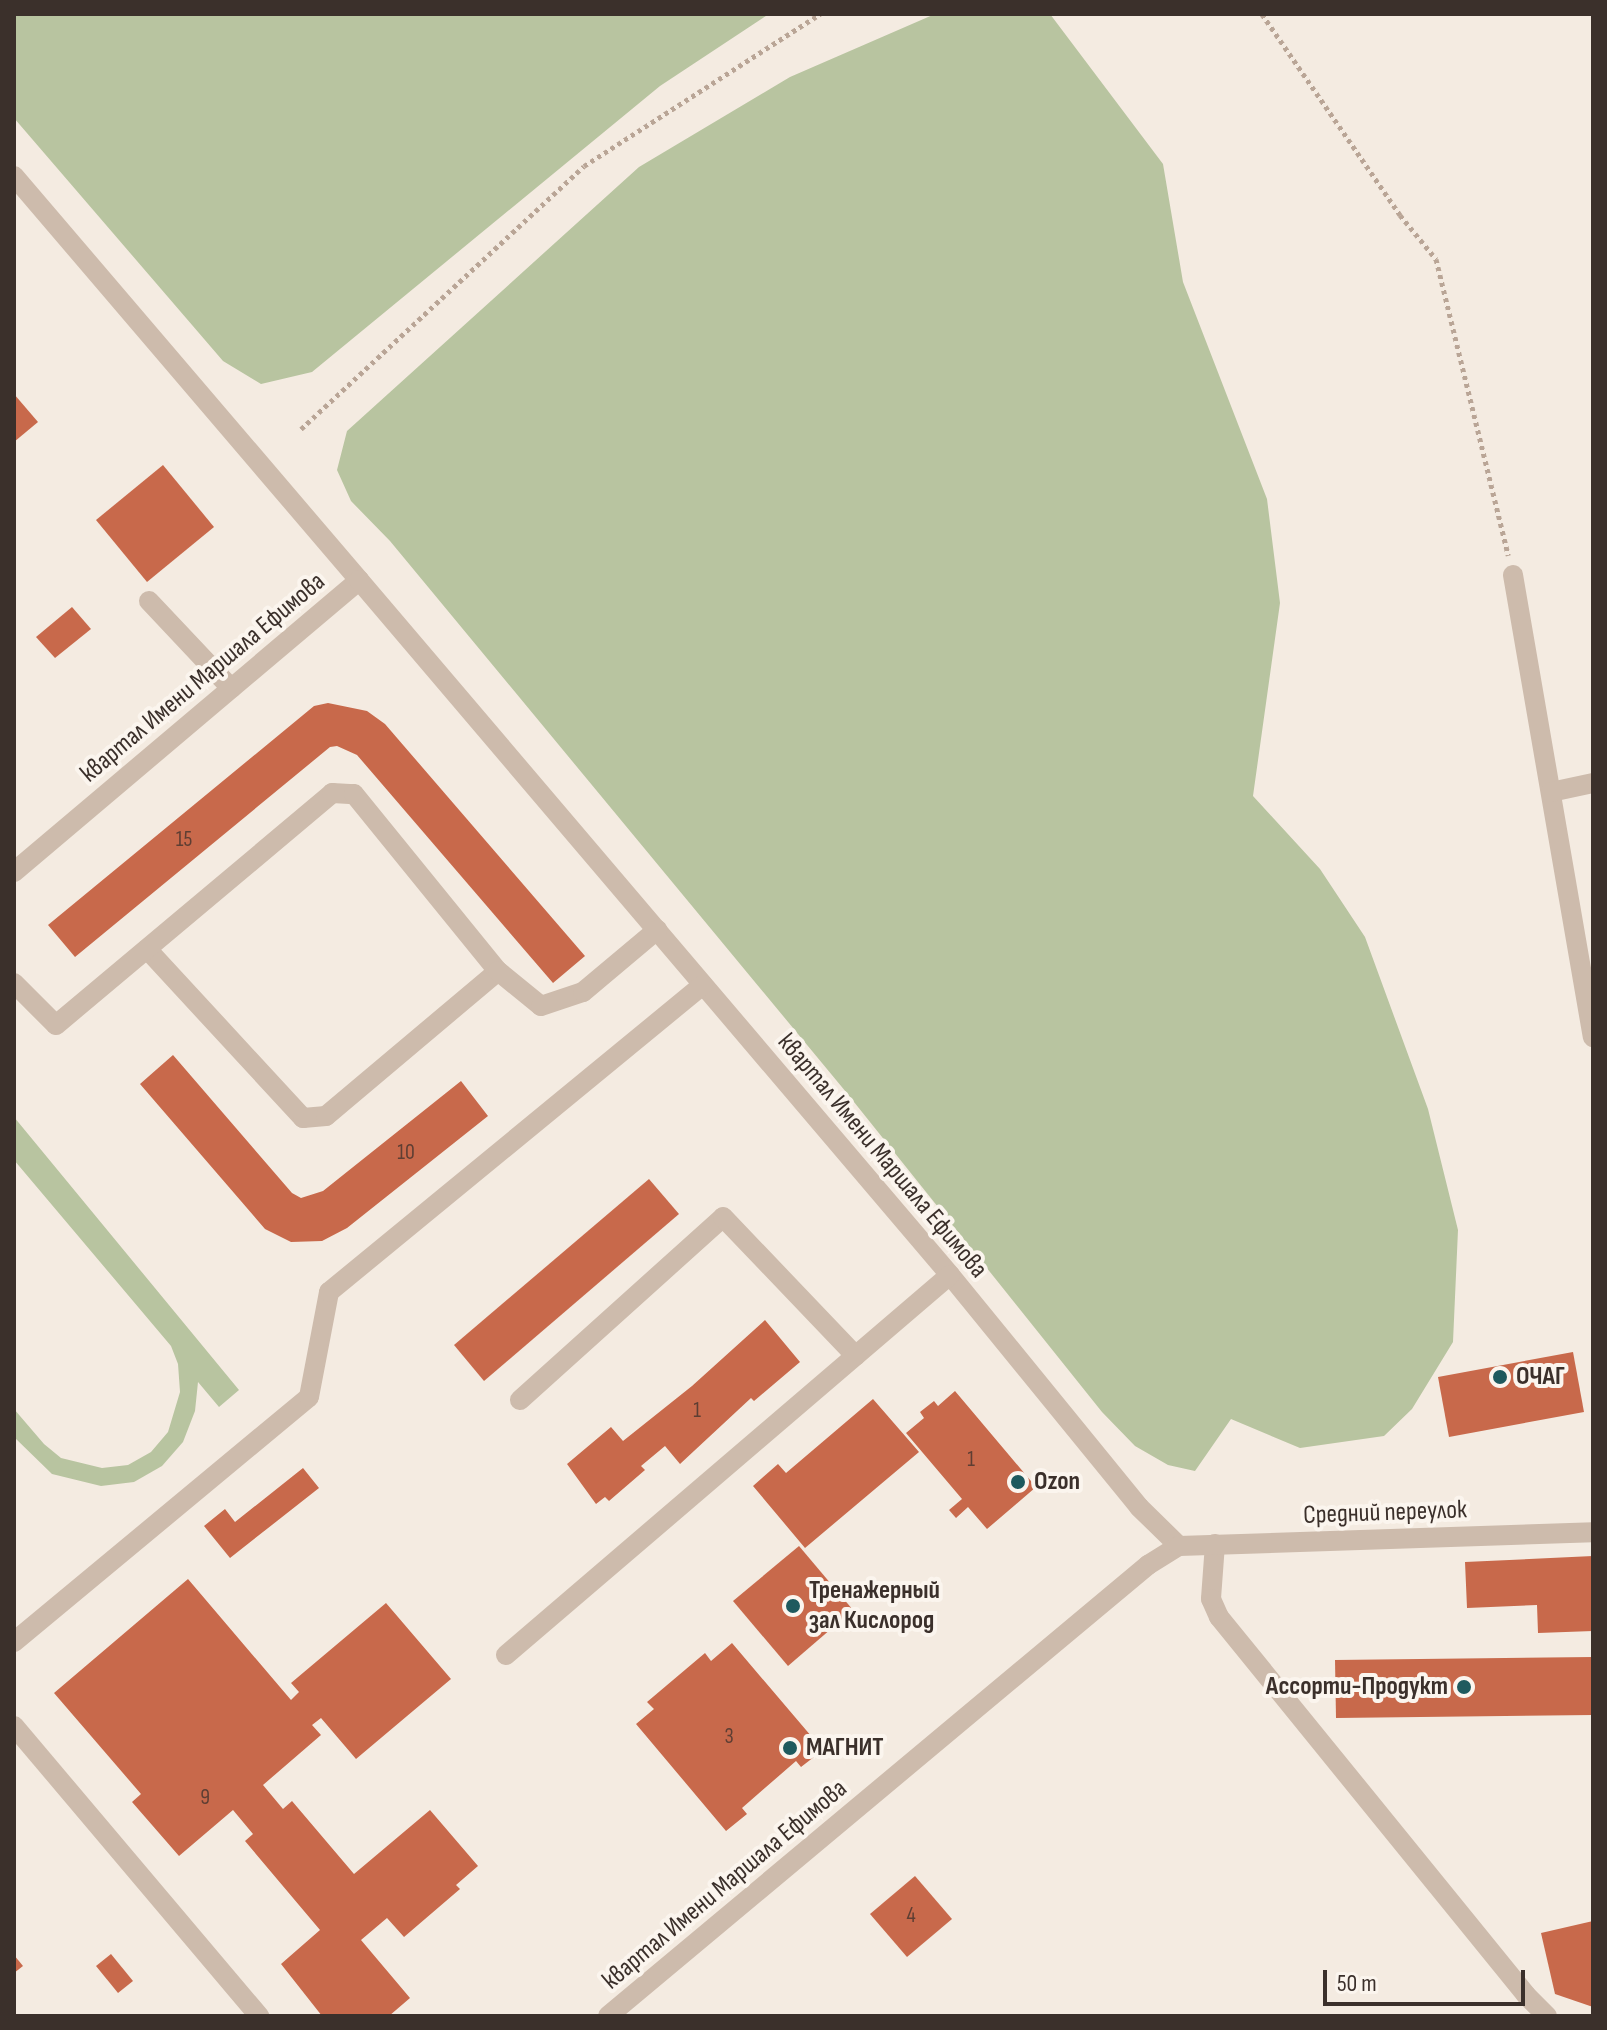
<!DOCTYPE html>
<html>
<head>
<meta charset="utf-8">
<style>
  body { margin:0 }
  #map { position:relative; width:1607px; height:2030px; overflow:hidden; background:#f4ebe1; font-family:"Sofia Sans Condensed",sans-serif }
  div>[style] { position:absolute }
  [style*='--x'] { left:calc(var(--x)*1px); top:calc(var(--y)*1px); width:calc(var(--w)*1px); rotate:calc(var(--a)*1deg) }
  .green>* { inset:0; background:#b8c4a0 }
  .building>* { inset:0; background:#c8694b }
  .path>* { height:5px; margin-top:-2.5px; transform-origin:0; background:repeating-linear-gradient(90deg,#b9a596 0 4px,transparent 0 8px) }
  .minor>* { height:20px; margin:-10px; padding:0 10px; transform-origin:10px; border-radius:10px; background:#cdbbac }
  .dots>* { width:22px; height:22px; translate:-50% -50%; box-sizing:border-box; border:4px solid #fbf5ee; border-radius:50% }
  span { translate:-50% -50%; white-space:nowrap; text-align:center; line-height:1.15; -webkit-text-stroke:8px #fbf5ee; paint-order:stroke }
  .number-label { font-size:22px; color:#5e3e33 }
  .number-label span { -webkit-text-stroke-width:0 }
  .street-label { font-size:26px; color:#3b302b }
  .poi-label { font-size:26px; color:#3b302b; font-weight:700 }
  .left { translate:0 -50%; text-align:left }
  .right { translate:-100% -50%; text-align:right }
  .frame { position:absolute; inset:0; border:16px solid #3b302b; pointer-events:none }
  .scale { position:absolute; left:1323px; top:1970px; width:202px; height:36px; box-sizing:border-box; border:4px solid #3b302b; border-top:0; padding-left:10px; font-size:24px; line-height:28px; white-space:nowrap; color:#3b302b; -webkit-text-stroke:6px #fbf5ee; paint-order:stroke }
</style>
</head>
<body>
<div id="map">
  <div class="green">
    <i style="clip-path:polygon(14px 14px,769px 14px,660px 86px,312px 372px,261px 384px,223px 361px,14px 118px)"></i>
    <i style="clip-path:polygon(935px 14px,1050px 14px,1163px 164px,1183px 282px,1267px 499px,1280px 603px,1253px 796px,1320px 869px,1365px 937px,1428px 1109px,1458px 1230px,1453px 1342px,1412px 1409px,1384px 1436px,1300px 1448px,1231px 1419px,1195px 1471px,1168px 1465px,1135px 1446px,1102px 1412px,846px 1092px,390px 541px,351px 501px,337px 470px,347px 431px,639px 167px,790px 77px)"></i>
    <i style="clip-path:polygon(14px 1117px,239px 1390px,219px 1407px,198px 1382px,195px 1411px,183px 1442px,162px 1466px,134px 1482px,101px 1486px,52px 1474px,14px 1437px,14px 1409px,44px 1444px,61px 1458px,102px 1468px,128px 1465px,151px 1452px,168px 1432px,180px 1392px,178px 1364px,171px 1346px,14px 1160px)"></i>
  </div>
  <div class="building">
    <i style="clip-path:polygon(14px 394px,38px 422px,14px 442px)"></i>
    <i style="clip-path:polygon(163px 465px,214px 527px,147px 582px,96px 520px)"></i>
    <i style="clip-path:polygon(72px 607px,91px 629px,55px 658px,36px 637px)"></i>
    <i style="clip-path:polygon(328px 703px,367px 711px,385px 724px,585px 956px,553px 983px,357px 755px,337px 746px,330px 747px,75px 957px,48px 925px,314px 706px)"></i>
    <i style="clip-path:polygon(173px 1055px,292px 1193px,301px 1198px,323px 1191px,461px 1081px,488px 1116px,347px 1228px,322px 1241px,291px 1242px,265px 1229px,140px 1084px)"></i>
    <i style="clip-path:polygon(649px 1179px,679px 1214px,484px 1381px,454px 1345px)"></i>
    <i style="clip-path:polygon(765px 1320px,800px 1362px,754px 1401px,751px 1398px,680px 1464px,665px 1446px,641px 1466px,645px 1470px,609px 1501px,605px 1497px,596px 1504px,567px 1464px,611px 1427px,623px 1441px,692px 1386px)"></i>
    <i style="clip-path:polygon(1573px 1352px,1584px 1412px,1449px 1437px,1438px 1377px)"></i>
    <i style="clip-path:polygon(955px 1391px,1036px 1487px,987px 1529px,968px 1507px,956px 1518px,949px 1510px,962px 1499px,906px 1433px,924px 1418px,920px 1412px,934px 1401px,938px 1406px)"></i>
    <i style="clip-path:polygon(873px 1399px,919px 1452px,805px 1548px,753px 1486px,778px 1464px,786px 1473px)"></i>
    <i style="clip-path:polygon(303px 1468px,319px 1488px,230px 1558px,204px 1526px,225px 1509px,235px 1522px)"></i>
    <i style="clip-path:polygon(799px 1546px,853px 1610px,788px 1666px,733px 1601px)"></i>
    <i style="clip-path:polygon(1593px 1556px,1593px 1631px,1538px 1633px,1537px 1605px,1467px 1608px,1465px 1562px)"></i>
    <i style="clip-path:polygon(188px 1579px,291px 1700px,299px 1692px,291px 1683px,386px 1603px,451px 1679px,356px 1759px,321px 1718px,312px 1725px,321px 1735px,263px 1785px,283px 1809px,292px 1801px,354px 1874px,430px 1810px,478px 1866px,456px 1885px,460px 1889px,404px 1937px,387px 1918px,361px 1940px,410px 1998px,389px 2016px,322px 2016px,281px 1964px,320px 1930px,245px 1841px,253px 1834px,233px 1810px,179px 1856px,132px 1802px,141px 1794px,54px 1693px)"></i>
    <i style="clip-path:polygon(732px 1643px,823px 1750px,801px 1767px,796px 1761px,742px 1808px,747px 1814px,726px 1831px,636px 1724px,654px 1709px,647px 1702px,705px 1653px,711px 1661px)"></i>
    <i style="clip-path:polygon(1593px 1657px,1593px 1715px,1336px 1718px,1335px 1660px)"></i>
    <i style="clip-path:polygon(915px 1876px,952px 1919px,907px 1957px,870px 1914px)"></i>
    <i style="clip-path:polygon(1593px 1921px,1593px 2007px,1555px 1994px,1541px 1933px)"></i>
    <i style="clip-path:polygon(111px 1954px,133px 1981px,118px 1993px,96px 1966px)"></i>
    <i style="clip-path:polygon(14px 1955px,23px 1966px,14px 1973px)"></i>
  </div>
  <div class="path">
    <i style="--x:1262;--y:14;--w:244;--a:55.5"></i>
    <i style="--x:1400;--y:215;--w:57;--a:50.7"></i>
    <i style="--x:1436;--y:259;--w:305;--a:76.3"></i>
    <i style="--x:301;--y:429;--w:386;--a:-42.9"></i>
    <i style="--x:584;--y:166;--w:281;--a:-32.8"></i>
  </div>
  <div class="minor">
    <i style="--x:14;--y:176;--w:531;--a:49.5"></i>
    <i style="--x:1513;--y:575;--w:469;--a:80.2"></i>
    <i style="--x:149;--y:601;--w:120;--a:46.7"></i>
    <i style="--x:1551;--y:792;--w:43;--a:-12.1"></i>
    <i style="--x:14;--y:872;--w:452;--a:-40.2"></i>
    <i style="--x:359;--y:580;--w:912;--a:49.62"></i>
    <i style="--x:950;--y:1275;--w:299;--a:50.8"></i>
    <i style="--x:1139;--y:1507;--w:56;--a:44.3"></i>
    <i style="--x:147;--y:949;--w:230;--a:47.3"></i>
    <i style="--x:303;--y:1118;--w:23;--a:-5"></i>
    <i style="--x:326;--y:1116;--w:225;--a:-40.1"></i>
    <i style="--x:14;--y:983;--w:59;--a:45"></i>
    <i style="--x:56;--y:1025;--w:361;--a:-40"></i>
    <i style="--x:332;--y:793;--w:22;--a:3"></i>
    <i style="--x:354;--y:794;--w:228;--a:50.9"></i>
    <i style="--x:498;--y:971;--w:55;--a:39.1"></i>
    <i style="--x:541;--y:1006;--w:44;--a:-18.4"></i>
    <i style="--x:583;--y:992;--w:97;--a:-40"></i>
    <i style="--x:520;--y:1400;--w:273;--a:-42"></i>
    <i style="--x:723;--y:1217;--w:192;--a:46.3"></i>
    <i style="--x:1215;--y:1544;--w:55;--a:94.2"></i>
    <i style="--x:1211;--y:1599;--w:20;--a:66"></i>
    <i style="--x:1219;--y:1617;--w:487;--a:50.9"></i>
    <i style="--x:1526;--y:1995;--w:30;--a:45"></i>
    <i style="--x:14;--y:1642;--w:383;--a:-39.7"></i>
    <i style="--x:309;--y:1397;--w:107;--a:-79.2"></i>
    <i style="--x:329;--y:1292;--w:484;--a:-39.4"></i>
    <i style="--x:506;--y:1655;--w:584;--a:-40.56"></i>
    <i style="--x:14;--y:1726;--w:380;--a:49.8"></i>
    <i style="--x:608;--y:2016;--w:704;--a:-39.87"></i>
    <i style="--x:1148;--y:1565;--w:36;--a:-32"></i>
    <i style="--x:1179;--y:1546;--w:414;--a:-1.9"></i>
  </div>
  <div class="dots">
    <i style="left:1500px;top:1377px;background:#1f5a5e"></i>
    <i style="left:1018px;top:1482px;background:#1f5a5e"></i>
    <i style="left:793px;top:1606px;background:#1f5a5e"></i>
    <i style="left:1464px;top:1687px;background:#1f5a5e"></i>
    <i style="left:790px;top:1748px;background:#1f5a5e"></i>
  </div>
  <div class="number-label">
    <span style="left:184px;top:840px">15</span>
    <span style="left:406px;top:1153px">10</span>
    <span style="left:697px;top:1411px">1</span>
    <span style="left:971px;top:1460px">1</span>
    <span style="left:729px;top:1737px">3</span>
    <span style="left:205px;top:1798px">9</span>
    <span style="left:911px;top:1916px">4</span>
  </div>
  <div class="street-label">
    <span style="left:203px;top:678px;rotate:-40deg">квартал Имени Маршала Ефимова</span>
    <span style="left:882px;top:1156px;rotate:50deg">квартал Имени Маршала Ефимова</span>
    <span style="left:1385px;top:1513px;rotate:-2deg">Средний переулок</span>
    <span style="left:725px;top:1885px;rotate:-40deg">квартал Имени Маршала Ефимова</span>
  </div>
  <div class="poi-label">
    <span class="left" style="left:1516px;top:1377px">ОЧАГ</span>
    <span class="left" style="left:1034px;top:1482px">Ozon</span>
    <span class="left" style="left:809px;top:1606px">Тренажерный<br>зал Кислород</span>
    <span class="right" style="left:1448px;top:1687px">Ассорти-Продукт</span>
    <span class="left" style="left:806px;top:1748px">МАГНИТ</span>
  </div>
  <div class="frame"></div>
  <div class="scale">50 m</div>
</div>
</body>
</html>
